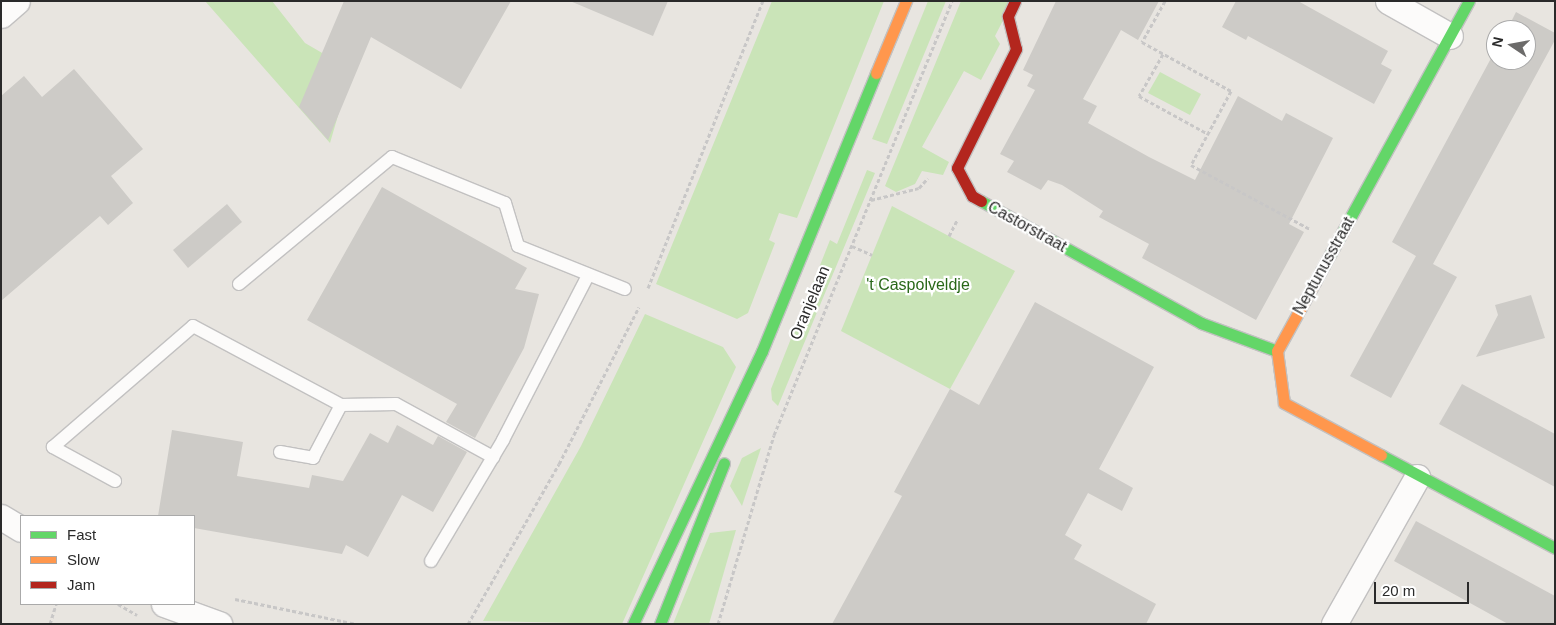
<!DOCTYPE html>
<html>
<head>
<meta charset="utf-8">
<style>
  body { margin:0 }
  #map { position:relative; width:1556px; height:625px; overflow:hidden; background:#e8e5e0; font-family:Arial,sans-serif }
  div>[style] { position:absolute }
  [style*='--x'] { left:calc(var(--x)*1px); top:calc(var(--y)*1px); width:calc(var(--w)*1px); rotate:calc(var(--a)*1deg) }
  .green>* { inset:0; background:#cae4b8 }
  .building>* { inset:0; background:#cdcbc7 }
  .path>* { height:3px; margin-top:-1.5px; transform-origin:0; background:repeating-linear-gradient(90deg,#c8c7c7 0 4px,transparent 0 6.5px) }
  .roads { filter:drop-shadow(1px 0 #c2c1c1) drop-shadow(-1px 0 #c2c1c1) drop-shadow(0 1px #c2c1c1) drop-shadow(0 -1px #c2c1c1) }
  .lane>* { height:12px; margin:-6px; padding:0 6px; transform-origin:6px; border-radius:6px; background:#fcfbfa }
  .street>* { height:25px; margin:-12.5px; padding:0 12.5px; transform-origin:12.5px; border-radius:12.5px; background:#fcfbfa }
  .fast>* { height:11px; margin:-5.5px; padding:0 5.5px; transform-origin:5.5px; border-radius:5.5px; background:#63d668 }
  .slow>* { height:11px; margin:-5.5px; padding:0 5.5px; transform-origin:5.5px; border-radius:5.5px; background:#ff974d }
  .jam>* { height:11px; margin:-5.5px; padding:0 5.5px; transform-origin:5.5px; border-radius:5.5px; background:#b3261e }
  span { translate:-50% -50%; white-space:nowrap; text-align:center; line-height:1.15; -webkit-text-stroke:4.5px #fff; paint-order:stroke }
  .street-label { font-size:16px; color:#2a2a2a }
  .park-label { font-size:16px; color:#296819 }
  .frame { position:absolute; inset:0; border:2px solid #2a2a2a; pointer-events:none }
  .legend { position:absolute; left:20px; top:515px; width:175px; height:90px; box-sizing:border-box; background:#fff; border:1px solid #aaa; margin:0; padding:6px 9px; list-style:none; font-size:15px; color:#2a2a2a }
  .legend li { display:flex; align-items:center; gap:10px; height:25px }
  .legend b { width:25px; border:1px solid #aaa }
  .north { position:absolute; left:1486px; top:20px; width:50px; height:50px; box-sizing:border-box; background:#fff; border:1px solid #aaa; border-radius:50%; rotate:282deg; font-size:14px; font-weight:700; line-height:20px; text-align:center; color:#2a2a2a }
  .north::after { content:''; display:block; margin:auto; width:18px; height:22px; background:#6c6b6a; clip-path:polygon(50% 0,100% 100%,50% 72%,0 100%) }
  .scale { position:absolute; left:1374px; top:582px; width:95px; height:22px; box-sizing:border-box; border:2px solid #2a2a2a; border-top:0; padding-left:6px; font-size:15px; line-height:18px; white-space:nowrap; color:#2a2a2a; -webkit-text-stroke:4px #fff; paint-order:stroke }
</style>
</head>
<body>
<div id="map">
  <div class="green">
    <i style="clip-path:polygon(205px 1px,272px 1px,305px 43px,336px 61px,346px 88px,330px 143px)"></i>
    <i style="clip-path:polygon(772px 1px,884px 1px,797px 218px,779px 213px,769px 240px,775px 243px,748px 313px,737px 319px,656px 284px)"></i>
    <i style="clip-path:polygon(928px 1px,946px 1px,887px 144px,872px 139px)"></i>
    <i style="clip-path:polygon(961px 1px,1013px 1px,995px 36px,1000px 44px,981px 80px,964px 71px,922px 147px,949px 162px,943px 175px,922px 171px,915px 184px,896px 192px,885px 186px)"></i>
    <i style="clip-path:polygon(1160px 72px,1201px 94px,1190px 115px,1148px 93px)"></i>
    <i style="clip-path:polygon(867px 170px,875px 173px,778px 406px,772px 400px,771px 389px,830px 240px,837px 244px)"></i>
    <i style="clip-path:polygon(892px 206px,1015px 271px,950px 389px,841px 331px)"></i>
    <i style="clip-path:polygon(645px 314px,723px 347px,736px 367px,622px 624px,483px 621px,581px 446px)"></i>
    <i style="clip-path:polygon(761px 448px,742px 506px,730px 486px,742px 458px)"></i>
    <i style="clip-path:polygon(736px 530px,709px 624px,673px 624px,710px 533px)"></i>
  </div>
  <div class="building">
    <i style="clip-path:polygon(344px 1px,511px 1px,461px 89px,371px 37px,328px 140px,299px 107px)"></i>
    <i style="clip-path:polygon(570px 1px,668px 1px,653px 36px)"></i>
    <i style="clip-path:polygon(1056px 1px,1159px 1px,1138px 40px,1121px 30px,1083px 99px,1097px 106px,1088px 123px,1149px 157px,1195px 180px,1238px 96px,1282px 121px,1286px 113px,1333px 138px,1289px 224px,1304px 232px,1256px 320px,1142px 258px,1149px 244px,1099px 217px,1103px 211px,1062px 185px,1048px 180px,1041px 190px,1007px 172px,1014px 161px,1000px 154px,1035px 90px,1027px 86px,1033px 75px,1023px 70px)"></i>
    <i style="clip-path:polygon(1236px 1px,1298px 1px,1388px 51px,1381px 64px,1392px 70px,1374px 104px,1248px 36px,1246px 40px,1222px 27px)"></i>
    <i style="clip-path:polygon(1516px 12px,1555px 33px,1555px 40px,1433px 264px,1457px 277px,1391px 398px,1350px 376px,1416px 256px,1392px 242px,1496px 49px,1496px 60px,1526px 60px,1526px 30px,1507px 30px)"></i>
    <i style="clip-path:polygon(74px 69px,143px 149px,111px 176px,133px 203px,108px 225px,100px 216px,1px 301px,1px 96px,24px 76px,42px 97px)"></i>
    <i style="clip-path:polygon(382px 187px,527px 268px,515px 289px,539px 294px,524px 348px,475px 438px,446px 422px,457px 404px,307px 320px)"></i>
    <i style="clip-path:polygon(227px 204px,242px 222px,188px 268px,173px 250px)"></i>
    <i style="clip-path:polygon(1531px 295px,1545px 338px,1476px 357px,1498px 315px,1495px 305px)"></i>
    <i style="clip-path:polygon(1035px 302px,1154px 367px,1099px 469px,1133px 488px,1122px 511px,1088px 493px,1065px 535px,1082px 545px,1074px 559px,1156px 604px,1146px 624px,832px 624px,902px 496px,894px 492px,950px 389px,979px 405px)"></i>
    <i style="clip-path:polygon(1462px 384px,1555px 434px,1555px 487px,1439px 424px)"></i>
    <i style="clip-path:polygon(397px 425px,433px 445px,438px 436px,467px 452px,433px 512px,402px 495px,368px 557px,346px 545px,342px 554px,194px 528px,194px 516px,158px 516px,172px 430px,243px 442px,237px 476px,309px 488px,312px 475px,343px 481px,370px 433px,388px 443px)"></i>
    <i style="clip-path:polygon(1416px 521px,1555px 596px,1555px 624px,1508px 624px,1394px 561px)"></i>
  </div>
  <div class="path">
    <i style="--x:1165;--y:1;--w:47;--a:119.3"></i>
    <i style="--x:1142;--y:42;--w:102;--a:28.8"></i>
    <i style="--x:1231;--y:91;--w:84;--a:118.4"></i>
    <i style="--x:1191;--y:165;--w:135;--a:28.3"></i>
    <i style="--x:1163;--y:54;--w:48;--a:119.7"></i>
    <i style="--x:1139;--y:96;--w:79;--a:28.8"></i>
    <i style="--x:871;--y:200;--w:49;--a:-14"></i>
    <i style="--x:919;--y:188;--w:13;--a:-48"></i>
    <i style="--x:949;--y:236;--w:18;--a:-63"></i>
    <i style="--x:852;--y:246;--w:22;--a:24"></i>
    <i style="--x:648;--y:288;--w:309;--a:-68.2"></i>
    <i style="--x:235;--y:599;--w:125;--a:11.6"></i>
    <i style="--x:118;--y:604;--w:22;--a:30"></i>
    <i style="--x:50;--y:624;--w:21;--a:-73"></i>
    <i style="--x:468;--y:624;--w:184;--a:-60.4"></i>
    <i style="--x:559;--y:464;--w:176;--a:-63"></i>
    <i style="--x:718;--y:624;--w:197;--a:-73.5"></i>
    <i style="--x:774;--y:435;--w:469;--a:-67.7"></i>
  </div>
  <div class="roads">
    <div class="lane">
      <i style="--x:239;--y:284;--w:199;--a:-39.7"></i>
      <i style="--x:392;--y:157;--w:122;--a:22.2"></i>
      <i style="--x:505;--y:203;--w:45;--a:73.2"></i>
      <i style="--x:518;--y:246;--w:115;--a:21.9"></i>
      <i style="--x:280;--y:452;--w:34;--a:10"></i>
      <i style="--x:313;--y:458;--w:60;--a:-62.2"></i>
      <i style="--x:115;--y:481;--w:71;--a:-151.3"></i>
      <i style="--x:53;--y:447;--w:185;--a:-40.8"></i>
      <i style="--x:193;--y:326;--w:168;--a:28.1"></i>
      <i style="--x:341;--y:405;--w:55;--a:-1"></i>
      <i style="--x:396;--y:404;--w:111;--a:28.7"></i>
      <i style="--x:431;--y:561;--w:141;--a:-59.2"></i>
      <i style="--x:503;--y:440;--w:186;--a:-62.7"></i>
    </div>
    <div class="street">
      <i style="--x:1388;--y:1;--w:71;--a:29.4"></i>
      <i style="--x:1;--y:15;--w:21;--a:-41"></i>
      <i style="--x:1;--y:517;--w:23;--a:31"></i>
      <i style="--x:164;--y:604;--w:59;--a:20"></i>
      <i style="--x:1334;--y:624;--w:169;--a:-60.5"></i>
    </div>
    <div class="fast">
      <i style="--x:981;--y:201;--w:252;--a:29"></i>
      <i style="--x:1201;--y:323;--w:81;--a:20.2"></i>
      <i style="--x:1321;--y:271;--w:308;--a:-61.3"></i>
      <i style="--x:1381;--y:455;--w:197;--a:28.1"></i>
      <i style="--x:633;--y:624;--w:302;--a:-64.7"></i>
      <i style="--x:762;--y:351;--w:300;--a:-67.7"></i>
      <i style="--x:660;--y:624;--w:173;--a:-68.3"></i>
    </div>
    <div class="slow">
      <i style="--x:876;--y:73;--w:78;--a:-67.4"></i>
      <i style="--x:1321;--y:271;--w:91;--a:118.8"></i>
      <i style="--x:1277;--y:351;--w:52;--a:82.3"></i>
      <i style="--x:1284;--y:403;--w:110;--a:28.2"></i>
    </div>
    <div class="jam">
      <i style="--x:981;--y:201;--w:10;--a:-151"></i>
      <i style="--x:972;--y:196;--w:32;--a:-118"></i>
      <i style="--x:957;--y:168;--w:133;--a:-63.6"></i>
      <i style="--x:1016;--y:49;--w:34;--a:-104"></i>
      <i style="--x:1008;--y:16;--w:17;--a:-65"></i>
    </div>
  </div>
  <div class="street-label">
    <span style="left:1027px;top:227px;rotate:29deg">Castorstraat</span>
    <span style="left:1324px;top:266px;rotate:-61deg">Neptunusstraat</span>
    <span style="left:810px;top:303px;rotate:-67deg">Oranjelaan</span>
  </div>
  <div class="park-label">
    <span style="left:918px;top:285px">'t Caspolveldje</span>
  </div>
  <div class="frame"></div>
  <ul class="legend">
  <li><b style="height:6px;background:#63d668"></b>Fast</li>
  <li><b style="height:6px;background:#ff974d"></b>Slow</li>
  <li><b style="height:6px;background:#b3261e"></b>Jam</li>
  </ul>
  <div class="north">N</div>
  <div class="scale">20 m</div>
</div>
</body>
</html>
